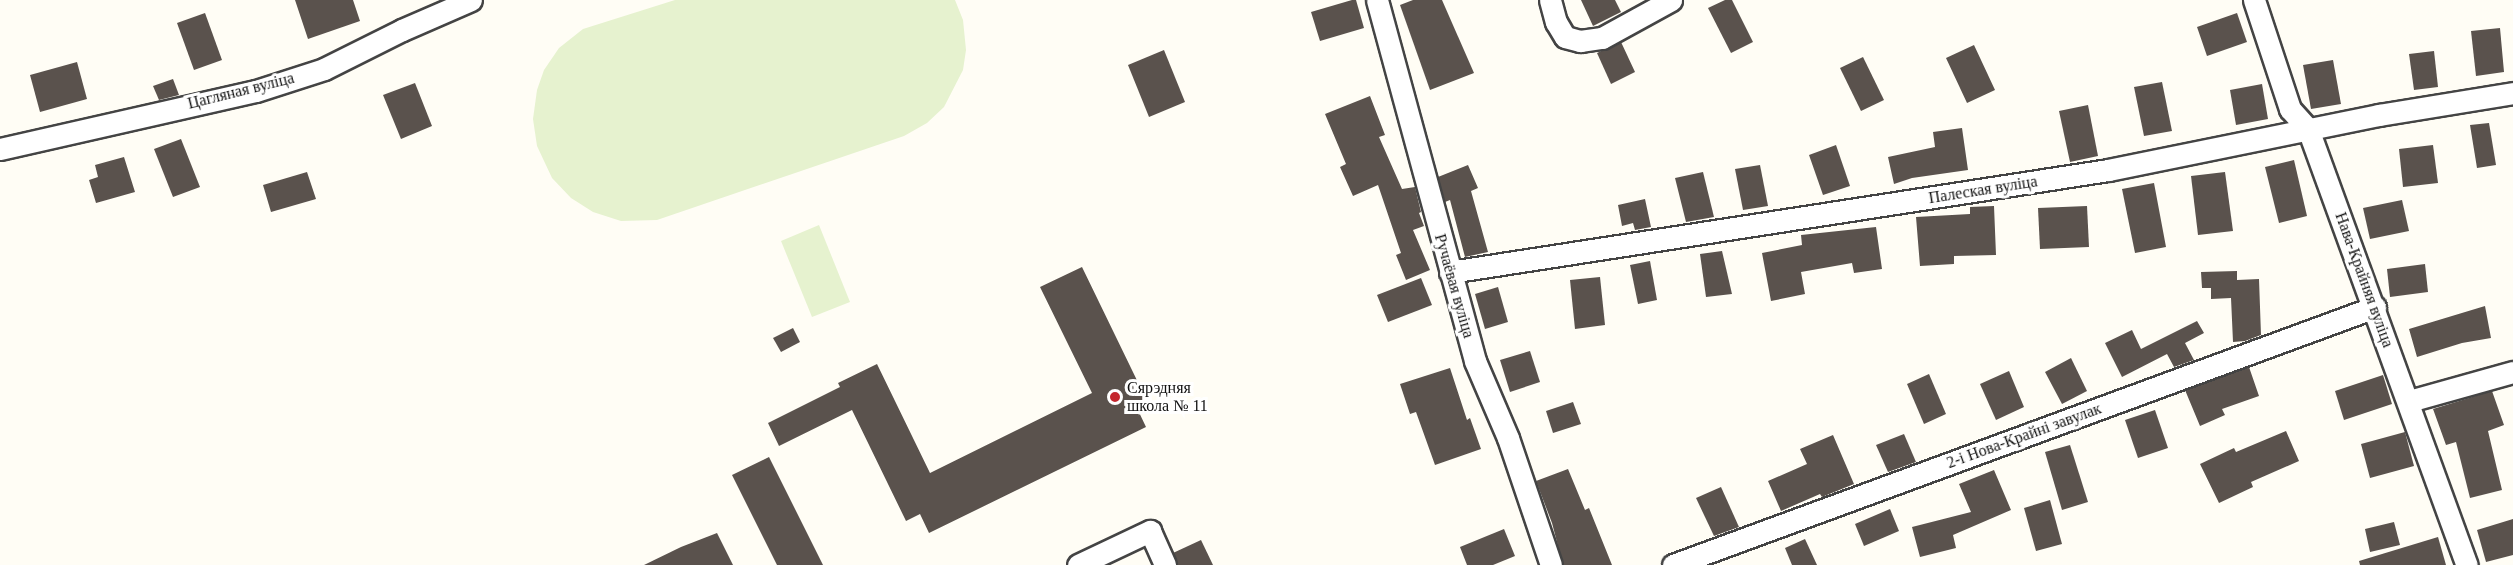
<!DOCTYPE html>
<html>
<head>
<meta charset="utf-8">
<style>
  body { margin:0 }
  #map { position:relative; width:2513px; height:565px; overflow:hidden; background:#fffdf5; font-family:"Times New Roman",serif }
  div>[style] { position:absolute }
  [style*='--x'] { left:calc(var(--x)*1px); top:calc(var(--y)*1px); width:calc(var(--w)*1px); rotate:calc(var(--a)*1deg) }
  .pitch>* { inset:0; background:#e6f2cf }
  .building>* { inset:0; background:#5a524d }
  .roads { filter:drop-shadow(2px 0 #444) drop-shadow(-2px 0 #444) drop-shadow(0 2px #444) drop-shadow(0 -2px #444) }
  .street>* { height:21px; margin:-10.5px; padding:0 10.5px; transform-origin:10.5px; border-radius:10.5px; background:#fff }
  .dots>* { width:16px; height:16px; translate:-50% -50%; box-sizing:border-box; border:3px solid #fff; border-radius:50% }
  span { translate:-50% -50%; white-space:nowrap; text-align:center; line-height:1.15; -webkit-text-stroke:6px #fff; paint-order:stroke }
  .street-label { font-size:16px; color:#111 }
  .poi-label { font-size:16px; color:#111 }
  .left { translate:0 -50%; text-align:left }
</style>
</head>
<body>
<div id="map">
  <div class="pitch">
    <i style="clip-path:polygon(675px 0,955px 0,963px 20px,966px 50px,963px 70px,944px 107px,927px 123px,904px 136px,657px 220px,621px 221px,593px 212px,571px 198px,552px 178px,537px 146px,533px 119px,537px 90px,544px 70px,559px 48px,583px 29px)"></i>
    <i style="clip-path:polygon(819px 225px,850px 302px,812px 317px,781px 241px)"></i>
  </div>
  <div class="building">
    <i style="clip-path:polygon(295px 0,353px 0,360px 21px,308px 39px)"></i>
    <i style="clip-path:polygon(1352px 0,1356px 0,1364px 28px,1320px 41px,1311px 12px)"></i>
    <i style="clip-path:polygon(1413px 0,1442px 0,1474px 73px,1430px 90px,1400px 5px)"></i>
    <i style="clip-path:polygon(1581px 0,1615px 0,1621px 12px,1593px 26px)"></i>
    <i style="clip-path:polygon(1725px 0,1732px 0,1753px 42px,1731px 53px,1708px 8px)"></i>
    <i style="clip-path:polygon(205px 13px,222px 60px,194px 70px,177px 23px)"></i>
    <i style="clip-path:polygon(2237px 13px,2247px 42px,2207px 56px,2197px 27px)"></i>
    <i style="clip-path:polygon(2500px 28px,2504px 72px,2476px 76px,2471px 31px)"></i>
    <i style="clip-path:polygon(1621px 42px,1635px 72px,1611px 84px,1597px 53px)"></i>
    <i style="clip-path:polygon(1974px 45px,1995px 90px,1967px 103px,1946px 58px)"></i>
    <i style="clip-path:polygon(1164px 50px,1185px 102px,1149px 117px,1128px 65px)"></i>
    <i style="clip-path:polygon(2434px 51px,2438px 87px,2414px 90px,2409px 54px)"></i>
    <i style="clip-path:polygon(1863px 57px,1884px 100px,1861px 111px,1840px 68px)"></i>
    <i style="clip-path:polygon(2333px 60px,2341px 104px,2311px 109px,2303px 65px)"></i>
    <i style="clip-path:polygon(77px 62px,87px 99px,40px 112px,30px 75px)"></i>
    <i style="clip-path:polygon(173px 79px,179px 95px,159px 100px,153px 86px)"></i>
    <i style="clip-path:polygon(2162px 82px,2172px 131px,2144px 136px,2134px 87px)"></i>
    <i style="clip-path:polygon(415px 83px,432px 126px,401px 139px,383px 95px)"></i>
    <i style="clip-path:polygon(2262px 84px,2268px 119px,2236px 125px,2230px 90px)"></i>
    <i style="clip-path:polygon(1370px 96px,1385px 135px,1379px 137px,1402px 189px,1415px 187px,1421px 212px,1419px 213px,1424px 226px,1413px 230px,1430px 270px,1406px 280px,1396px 255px,1401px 253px,1378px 185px,1353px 196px,1340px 167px,1346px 164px,1325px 114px)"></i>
    <i style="clip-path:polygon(2088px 105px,2098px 156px,2070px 162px,2059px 111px)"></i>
    <i style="clip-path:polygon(2489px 123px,2496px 165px,2477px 168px,2470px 125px)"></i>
    <i style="clip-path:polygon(1962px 128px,1968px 170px,1912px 178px,1894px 184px,1888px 157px,1935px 147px,1933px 132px)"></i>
    <i style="clip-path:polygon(181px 139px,200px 187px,173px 197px,154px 149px)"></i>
    <i style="clip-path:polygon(1836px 145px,1850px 186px,1823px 195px,1809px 155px)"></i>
    <i style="clip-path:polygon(2433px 145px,2438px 183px,2403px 187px,2399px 149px)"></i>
    <i style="clip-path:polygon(124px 157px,135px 192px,96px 203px,89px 180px,98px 177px,95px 165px)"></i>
    <i style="clip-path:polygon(2294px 160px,2307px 216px,2279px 223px,2265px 167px)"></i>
    <i style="clip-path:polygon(1468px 165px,1478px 188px,1471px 191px,1488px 252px,1465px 257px,1450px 200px,1445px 202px,1438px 177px)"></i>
    <i style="clip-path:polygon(1760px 165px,1768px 206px,1743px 210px,1735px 169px)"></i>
    <i style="clip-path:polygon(307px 172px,316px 199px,271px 212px,263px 185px)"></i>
    <i style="clip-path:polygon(1703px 172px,1714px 217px,1686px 222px,1675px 178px)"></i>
    <i style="clip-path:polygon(2225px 172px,2233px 231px,2198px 235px,2191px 176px)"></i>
    <i style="clip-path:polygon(2154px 183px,2166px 247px,2135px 253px,2122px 189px)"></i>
    <i style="clip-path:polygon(1645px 199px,1651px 227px,1635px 230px,1633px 223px,1622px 226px,1618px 205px)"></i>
    <i style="clip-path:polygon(2402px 200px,2409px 231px,2370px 239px,2363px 208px)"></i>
    <i style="clip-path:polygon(1994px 206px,1996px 255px,1954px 256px,1954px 264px,1920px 266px,1916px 217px,1970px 214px,1970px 207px)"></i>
    <i style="clip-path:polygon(2087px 206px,2089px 247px,2040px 249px,2038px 208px)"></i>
    <i style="clip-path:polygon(1876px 227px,1882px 269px,1854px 273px,1852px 263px,1801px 272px,1805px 294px,1771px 301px,1762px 253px,1802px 245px,1801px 235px)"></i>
    <i style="clip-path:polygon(1722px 251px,1732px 294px,1706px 297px,1700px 254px)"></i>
    <i style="clip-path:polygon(1650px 261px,1657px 300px,1638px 304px,1630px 265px)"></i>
    <i style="clip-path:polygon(2425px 264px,2428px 292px,2390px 297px,2387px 269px)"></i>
    <i style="clip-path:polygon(1082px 267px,1147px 401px,1136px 406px,1146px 427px,929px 533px,920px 514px,906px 521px,852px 410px,779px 446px,768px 423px,840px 387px,838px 383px,877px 364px,930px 473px,1092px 393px,1040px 287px)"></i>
    <i style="clip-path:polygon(2237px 271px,2237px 280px,2259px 279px,2261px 335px,2245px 341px,2233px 342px,2231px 298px,2211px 299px,2211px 288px,2202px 288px,2201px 272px)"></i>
    <i style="clip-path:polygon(1600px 277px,1605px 325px,1575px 329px,1570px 280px)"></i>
    <i style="clip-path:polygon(1421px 278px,1432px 305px,1388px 322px,1377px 295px)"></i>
    <i style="clip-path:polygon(1498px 287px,1508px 322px,1485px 329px,1475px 294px)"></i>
    <i style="clip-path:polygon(2485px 306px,2491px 338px,2462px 343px,2417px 357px,2409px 329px)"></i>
    <i style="clip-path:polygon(2197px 321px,2204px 333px,2185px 343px,2194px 360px,2174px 367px,2167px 354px,2122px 377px,2105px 343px,2132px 330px,2141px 349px)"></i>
    <i style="clip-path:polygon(793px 328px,800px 342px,781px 352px,773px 338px)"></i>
    <i style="clip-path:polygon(1530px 351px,1540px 382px,1510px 392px,1500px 360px)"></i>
    <i style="clip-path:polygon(2071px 358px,2087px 391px,2062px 404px,2045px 372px)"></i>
    <i style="clip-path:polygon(2249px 367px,2259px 396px,2222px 409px,2225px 415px,2200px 426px,2185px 390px)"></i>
    <i style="clip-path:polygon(1450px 368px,1467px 420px,1470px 418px,1481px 449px,1435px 465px,1416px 412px,1410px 414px,1400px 384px)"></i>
    <i style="clip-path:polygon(2009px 371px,2024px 407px,1996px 420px,1980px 384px)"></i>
    <i style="clip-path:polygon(1929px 374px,1946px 414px,1924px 424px,1907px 384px)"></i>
    <i style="clip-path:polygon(2383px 375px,2392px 404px,2344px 420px,2335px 391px)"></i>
    <i style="clip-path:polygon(2492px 391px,2504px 425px,2488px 431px,2502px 490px,2470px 498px,2456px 442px,2446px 445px,2433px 409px)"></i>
    <i style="clip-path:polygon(1573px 402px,1581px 424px,1553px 433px,1546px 411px)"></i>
    <i style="clip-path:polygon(2155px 410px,2168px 448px,2138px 458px,2125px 420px)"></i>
    <i style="clip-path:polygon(2286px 431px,2299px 461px,2251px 482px,2253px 487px,2219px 503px,2200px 464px,2234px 448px,2236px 452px)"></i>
    <i style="clip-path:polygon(2405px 432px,2414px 466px,2370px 478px,2361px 444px)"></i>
    <i style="clip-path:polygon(1904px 434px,1916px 462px,1888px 472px,1876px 445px)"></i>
    <i style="clip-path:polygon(1833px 435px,1854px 484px,1822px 497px,1820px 494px,1781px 511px,1768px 481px,1807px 464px,1800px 449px)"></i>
    <i style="clip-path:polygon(2070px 445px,2088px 502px,2062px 510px,2045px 452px)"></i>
    <i style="clip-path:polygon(769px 457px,823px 565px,777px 565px,732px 475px)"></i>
    <i style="clip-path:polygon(1568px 469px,1585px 510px,1589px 508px,1612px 565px,1563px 565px,1552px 523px,1536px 481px)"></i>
    <i style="clip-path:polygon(1994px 470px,2011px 510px,1953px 535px,1956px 548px,1920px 557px,1912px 527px,1971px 512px,1959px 484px)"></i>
    <i style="clip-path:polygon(1721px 487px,1739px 527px,1714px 536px,1696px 498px)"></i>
    <i style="clip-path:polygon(2050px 500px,2062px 544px,2036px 551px,2024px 508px)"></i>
    <i style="clip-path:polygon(1890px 509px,1899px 531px,1864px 546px,1855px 524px)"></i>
    <i style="clip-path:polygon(2513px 519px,2513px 555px,2486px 562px,2477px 530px)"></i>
    <i style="clip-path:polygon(2394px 522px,2400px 545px,2370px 552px,2365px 529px)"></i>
    <i style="clip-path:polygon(1504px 529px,1515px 556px,1493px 565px,1467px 565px,1460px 547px)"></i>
    <i style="clip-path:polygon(717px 533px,733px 565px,644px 565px,681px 547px)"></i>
    <i style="clip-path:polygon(2438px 537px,2446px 565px,2360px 565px,2359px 561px)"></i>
    <i style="clip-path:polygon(1805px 539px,1817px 565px,1792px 565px,1785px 548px)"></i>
    <i style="clip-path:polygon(1201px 540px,1213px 565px,1178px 565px,1173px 553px)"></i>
  </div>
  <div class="roads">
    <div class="street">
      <i style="--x:1377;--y:0;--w:374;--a:74.8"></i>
      <i style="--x:1475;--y:361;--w:84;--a:66.8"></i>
      <i style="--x:1508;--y:438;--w:134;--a:71.3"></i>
      <i style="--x:1550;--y:0;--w:23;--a:75"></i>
      <i style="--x:1556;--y:22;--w:17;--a:59"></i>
      <i style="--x:1565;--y:37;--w:16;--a:15"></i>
      <i style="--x:1580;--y:41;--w:22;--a:-8"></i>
      <i style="--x:1602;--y:38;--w:79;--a:-28.8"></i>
      <i style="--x:2254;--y:0;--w:115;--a:71.7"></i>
      <i style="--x:2290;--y:109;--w:27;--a:48"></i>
      <i style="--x:2308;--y:129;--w:464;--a:70"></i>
      <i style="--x:0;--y:149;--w:262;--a:-12.8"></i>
      <i style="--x:256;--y:91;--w:71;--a:-17.9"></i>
      <i style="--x:324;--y:69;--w:87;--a:-26.6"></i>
      <i style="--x:402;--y:30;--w:75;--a:-23.5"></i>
      <i style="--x:1450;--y:272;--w:666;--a:-8.81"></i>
      <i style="--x:2108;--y:170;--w:277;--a:-11.5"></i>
      <i style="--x:2379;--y:115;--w:136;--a:-9.3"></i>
      <i style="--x:2409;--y:401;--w:108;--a:-15.6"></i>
      <i style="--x:1078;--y:565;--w:80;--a:-25.3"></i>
      <i style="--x:1150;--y:531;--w:37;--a:66"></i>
      <i style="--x:1673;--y:565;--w:748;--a:-20.18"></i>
    </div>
  </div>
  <div class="dots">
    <i style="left:1115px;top:397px;background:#c4262e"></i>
  </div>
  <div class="street-label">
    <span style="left:241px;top:91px;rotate:-14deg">Цагляная вуліца</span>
    <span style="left:1983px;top:190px;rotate:-9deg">Палеская вуліца</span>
    <span style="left:2364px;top:280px;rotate:70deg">Нава-Крайняя вуліца</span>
    <span style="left:1454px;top:286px;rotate:74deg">Ручаёвая вуліца</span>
    <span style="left:2024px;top:436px;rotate:-20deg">2-і Нова-Крайні завулак</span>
  </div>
  <div class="poi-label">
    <span class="left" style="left:1127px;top:397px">Сярэдняя<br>школа № 11</span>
  </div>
</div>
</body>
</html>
